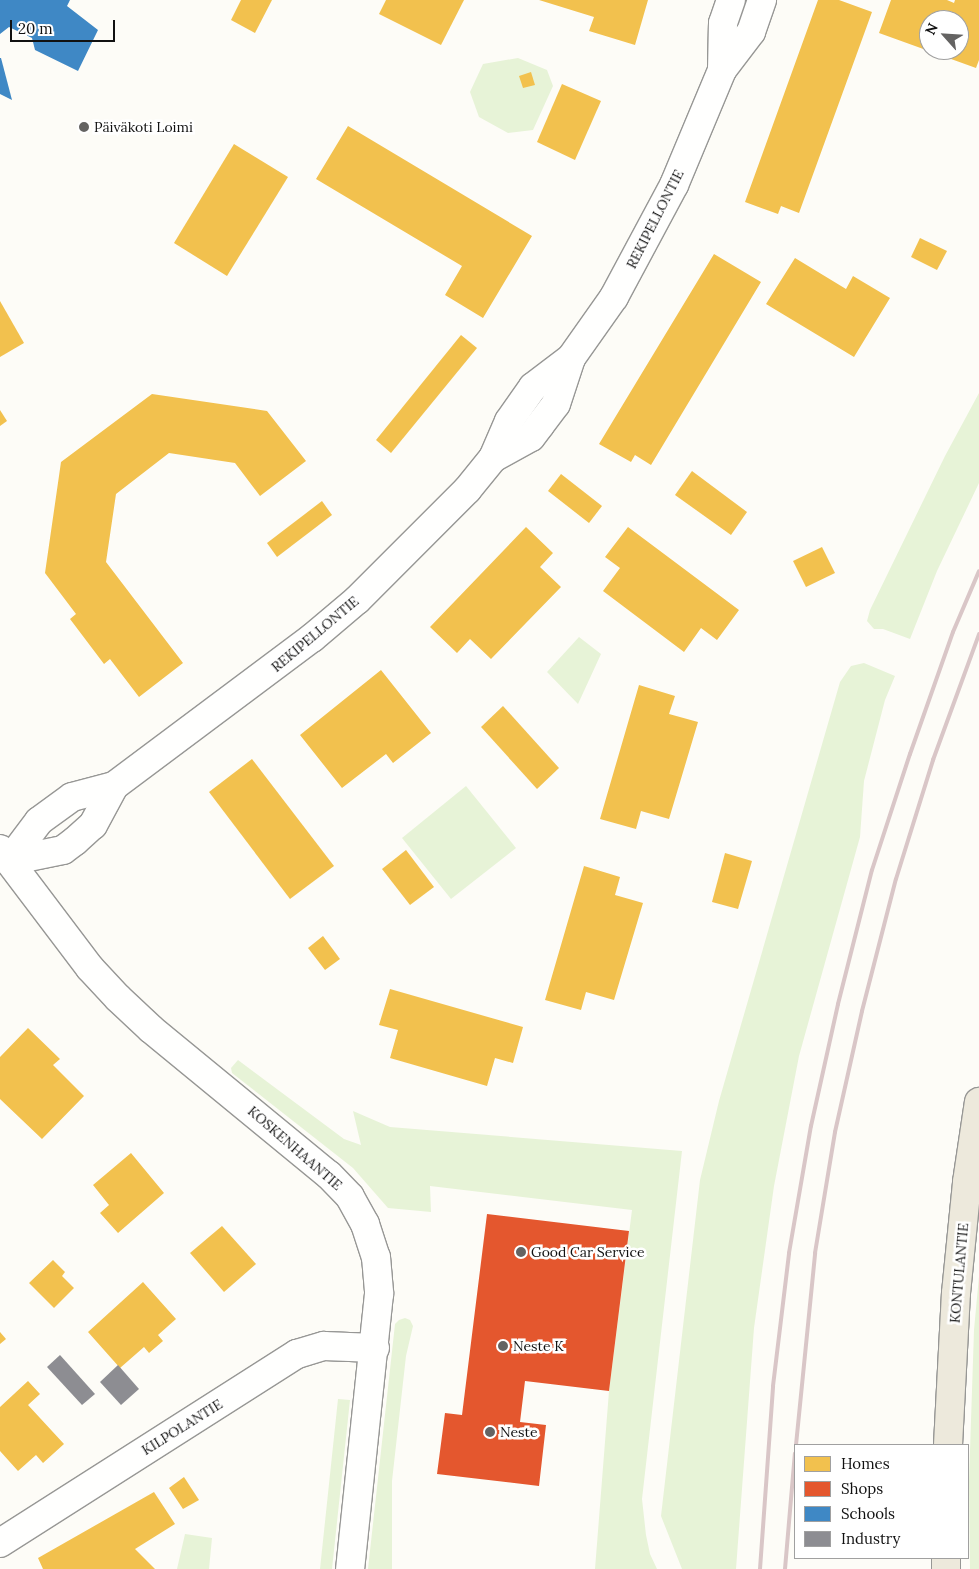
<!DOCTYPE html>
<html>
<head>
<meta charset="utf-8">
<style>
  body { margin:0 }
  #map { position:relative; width:979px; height:1569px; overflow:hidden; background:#fdfcf7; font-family:Lora,serif }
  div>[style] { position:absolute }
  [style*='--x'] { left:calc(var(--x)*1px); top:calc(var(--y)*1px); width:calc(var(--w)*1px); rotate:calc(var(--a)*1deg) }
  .green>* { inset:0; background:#e7f3d7 }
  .homes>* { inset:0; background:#f2c14e }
  .shops>* { inset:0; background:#e4572e }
  .schools>* { inset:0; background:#3f88c5 }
  .industry>* { inset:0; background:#8d8d92 }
  .roads { filter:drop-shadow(1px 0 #979795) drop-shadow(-1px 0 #979795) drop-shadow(0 1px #979795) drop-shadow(0 -1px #979795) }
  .minor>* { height:28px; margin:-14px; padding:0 14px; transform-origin:14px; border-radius:14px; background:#fffffe }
  .tertiary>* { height:28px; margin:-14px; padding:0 14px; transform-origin:14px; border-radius:14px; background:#fffffe }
  .primary>* { height:28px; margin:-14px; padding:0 14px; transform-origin:14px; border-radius:14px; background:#ede9dc }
  .rail>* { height:4px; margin:-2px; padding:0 2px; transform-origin:2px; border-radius:2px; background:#d9c6c7 }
  .dots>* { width:14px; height:14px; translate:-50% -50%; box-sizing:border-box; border:2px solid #fff; border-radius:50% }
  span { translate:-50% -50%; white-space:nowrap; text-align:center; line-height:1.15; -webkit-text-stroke:5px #fff; paint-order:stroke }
  .poi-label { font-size:14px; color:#111 }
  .left { translate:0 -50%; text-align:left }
  .street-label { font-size:14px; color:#111 }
  .legend { position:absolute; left:794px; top:1444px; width:175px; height:115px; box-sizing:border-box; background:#fff; border:1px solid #a0a0a0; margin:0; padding:6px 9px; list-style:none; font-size:15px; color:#111 }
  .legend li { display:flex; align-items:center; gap:10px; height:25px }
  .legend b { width:25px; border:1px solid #a0a0a0 }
  .north { position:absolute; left:919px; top:10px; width:50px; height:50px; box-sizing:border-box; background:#fff; border:1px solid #a0a0a0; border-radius:50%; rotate:296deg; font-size:14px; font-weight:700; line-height:20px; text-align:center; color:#111 }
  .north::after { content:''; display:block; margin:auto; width:18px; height:22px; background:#646362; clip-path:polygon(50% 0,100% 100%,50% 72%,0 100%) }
  .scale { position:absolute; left:10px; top:20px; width:105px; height:22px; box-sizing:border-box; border:2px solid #111; border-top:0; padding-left:6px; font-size:15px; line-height:18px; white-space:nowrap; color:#111; -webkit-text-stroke:4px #fff; paint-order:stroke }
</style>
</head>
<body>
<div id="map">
  <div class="green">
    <i style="clip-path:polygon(518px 58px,547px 70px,553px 86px,533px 130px,508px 133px,479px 117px,470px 92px,483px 64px)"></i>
    <i style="clip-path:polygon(979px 393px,979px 483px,937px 571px,910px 639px,883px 629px,874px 629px,867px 621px,870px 610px,945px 456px)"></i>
    <i style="clip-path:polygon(579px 637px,601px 654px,578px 704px,547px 672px)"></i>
    <i style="clip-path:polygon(864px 663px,895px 676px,885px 700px,864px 781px,860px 837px,799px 1056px,774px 1186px,754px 1328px,736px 1569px,682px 1569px,661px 1516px,700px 1180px,719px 1101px,840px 682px,851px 666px)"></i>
    <i style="clip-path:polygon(466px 786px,516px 848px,451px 899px,402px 838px)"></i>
    <i style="clip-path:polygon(238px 1060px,344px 1139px,361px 1145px,353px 1111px,390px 1127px,682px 1151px,642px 1499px,646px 1535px,650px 1554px,657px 1569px,595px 1569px,609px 1391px,632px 1210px,430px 1186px,431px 1212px,388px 1208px,353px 1168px,232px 1073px,231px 1068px)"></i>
    <i style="clip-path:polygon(979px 1276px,979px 1569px,970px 1569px,969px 1481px,974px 1330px)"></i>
    <i style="clip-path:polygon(405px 1318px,410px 1320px,413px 1326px,406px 1356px,392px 1481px,392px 1569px,368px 1569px,395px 1324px,399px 1320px)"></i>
    <i style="clip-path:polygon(338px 1399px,350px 1400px,332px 1569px,320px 1569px)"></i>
    <i style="clip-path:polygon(185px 1534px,212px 1538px,209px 1569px,177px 1569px)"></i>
  </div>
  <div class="homes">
    <i style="clip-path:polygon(241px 0,272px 0,255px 33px,231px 20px)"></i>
    <i style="clip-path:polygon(386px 0,464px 0,441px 45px,379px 14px)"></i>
    <i style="clip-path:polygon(539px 0,648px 0,635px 45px,589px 31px,594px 17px)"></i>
    <i style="clip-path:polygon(818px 0,839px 0,872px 12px,799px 213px,781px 206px,778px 214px,745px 202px)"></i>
    <i style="clip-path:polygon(evenodd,891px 0,947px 0,954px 3px,955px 0,979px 0,979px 60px,976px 68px,879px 33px,891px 0,929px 20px,959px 20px,959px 50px,929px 50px,929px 20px)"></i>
    <i style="clip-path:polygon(531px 72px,535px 85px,523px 88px,519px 76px)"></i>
    <i style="clip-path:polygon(562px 84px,601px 101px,575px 160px,537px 142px)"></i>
    <i style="clip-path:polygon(348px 126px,532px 236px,483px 318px,445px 295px,462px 266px,316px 179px)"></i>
    <i style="clip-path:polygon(234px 144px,288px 177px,227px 276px,174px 243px)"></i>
    <i style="clip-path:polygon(920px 238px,947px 251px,937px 270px,911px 257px)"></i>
    <i style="clip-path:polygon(714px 254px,761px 282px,651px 465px,635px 455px,631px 462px,599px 444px)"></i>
    <i style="clip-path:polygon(795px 258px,846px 289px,853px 276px,890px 298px,854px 357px,766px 304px)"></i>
    <i style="clip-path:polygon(0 301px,24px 343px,0 357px)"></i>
    <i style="clip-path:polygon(461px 335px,477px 348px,391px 453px,376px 440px)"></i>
    <i style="clip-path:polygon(152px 394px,267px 411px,306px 461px,260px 496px,235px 463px,169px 453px,116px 494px,106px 562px,183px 663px,139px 697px,110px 659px,104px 664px,70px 619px,76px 614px,45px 573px,61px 462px)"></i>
    <i style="clip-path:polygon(0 410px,7px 421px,0 426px)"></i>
    <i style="clip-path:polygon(692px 471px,747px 512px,731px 535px,675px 495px)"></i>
    <i style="clip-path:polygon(561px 474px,602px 506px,589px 523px,548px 491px)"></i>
    <i style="clip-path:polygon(322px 501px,332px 515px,277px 557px,267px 543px)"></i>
    <i style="clip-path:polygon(526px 527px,553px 553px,540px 567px,561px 587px,491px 659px,470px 639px,457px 653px,430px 627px)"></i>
    <i style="clip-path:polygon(628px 527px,739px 610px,717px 640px,701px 628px,684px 652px,603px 591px,620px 568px,605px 557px)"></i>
    <i style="clip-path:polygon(822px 547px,835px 573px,806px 587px,793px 561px)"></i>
    <i style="clip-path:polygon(381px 670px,431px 733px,393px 763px,386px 754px,342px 788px,300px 735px)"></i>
    <i style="clip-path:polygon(639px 685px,675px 696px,669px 714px,698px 722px,669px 819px,641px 811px,636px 829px,600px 819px)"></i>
    <i style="clip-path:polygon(503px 706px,559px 768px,537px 789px,481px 727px)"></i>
    <i style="clip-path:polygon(252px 759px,334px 866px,290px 899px,209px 792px)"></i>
    <i style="clip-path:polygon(406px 850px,434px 887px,410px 905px,382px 869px)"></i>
    <i style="clip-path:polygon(725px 853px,752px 861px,738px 909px,712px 902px)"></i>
    <i style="clip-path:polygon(584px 866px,620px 877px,615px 895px,643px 903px,614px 1000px,586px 992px,581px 1010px,545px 1000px)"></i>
    <i style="clip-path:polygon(323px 936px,340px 959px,325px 970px,308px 948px)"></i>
    <i style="clip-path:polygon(390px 989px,523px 1027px,513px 1063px,495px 1058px,487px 1086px,390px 1058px,398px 1030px,379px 1025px)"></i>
    <i style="clip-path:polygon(28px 1028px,60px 1059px,53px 1065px,84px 1096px,42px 1139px,0 1099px,0 1057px)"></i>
    <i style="clip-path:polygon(131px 1153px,164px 1193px,118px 1233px,100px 1213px,109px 1205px,93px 1185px)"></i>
    <i style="clip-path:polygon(222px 1226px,256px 1264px,224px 1292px,190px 1253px)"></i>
    <i style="clip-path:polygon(53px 1260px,65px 1272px,62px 1276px,74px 1288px,54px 1308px,29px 1283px)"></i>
    <i style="clip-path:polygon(143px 1282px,176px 1319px,158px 1335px,163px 1341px,149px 1353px,144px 1347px,120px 1368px,88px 1332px)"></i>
    <i style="clip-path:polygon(0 1332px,6px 1339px,0 1344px)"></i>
    <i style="clip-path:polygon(28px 1381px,40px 1394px,28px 1405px,64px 1444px,43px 1463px,36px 1455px,18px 1471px,0 1451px,0 1407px)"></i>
    <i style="clip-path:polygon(184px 1477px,199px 1500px,183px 1509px,169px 1488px)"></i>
    <i style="clip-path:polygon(154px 1492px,175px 1524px,135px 1549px,155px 1569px,43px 1569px,38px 1558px)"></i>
  </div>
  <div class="shops">
    <i style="clip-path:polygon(487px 1214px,629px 1231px,609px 1391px,525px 1381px,520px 1422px,546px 1425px,539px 1486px,437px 1474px,445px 1413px,462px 1415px)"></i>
  </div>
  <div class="schools">
    <i style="clip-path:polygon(0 0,70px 0,67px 6px,98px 30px,78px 71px,35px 50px,32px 38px,9px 27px,0 34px)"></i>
    <i style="clip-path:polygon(0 58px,1px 58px,12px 100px,0 94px)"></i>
  </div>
  <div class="industry">
    <i style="clip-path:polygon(60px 1355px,95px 1394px,82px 1405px,47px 1367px)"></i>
    <i style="clip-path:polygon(118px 1365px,139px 1389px,121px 1405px,100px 1382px)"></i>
  </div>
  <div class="roads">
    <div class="minor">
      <i style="--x:0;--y:1543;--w:352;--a:-32.5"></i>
      <i style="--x:297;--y:1354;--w:28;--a:-17"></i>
      <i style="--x:324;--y:1346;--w:51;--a:2.2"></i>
    </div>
    <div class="tertiary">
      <i style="--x:722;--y:70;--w:47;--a:-88.8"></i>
      <i style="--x:723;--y:23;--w:24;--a:-71"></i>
      <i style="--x:493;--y:458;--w:43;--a:-28.9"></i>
      <i style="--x:531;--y:437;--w:15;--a:-53"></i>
      <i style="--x:540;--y:425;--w:26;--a:-53"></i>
      <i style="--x:556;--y:404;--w:48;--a:-71.9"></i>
      <i style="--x:0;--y:849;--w:149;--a:52.9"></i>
      <i style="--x:90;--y:968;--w:41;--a:47"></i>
      <i style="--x:118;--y:998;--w:45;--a:43.2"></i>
      <i style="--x:151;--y:1029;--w:230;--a:39.4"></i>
      <i style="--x:329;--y:1175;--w:30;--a:46"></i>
      <i style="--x:350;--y:1197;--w:31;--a:61"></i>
      <i style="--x:365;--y:1224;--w:35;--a:72"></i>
      <i style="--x:376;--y:1257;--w:37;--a:85"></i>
      <i style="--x:379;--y:1294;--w:277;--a:96"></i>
      <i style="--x:9;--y:861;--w:50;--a:-53.1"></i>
      <i style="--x:39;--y:821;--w:41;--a:-36"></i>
      <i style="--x:72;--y:797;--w:43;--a:-14.7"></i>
      <i style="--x:114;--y:786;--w:247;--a:-36.8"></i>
      <i style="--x:312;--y:638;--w:59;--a:-40.2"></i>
      <i style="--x:357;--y:600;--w:156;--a:-45"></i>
      <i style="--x:467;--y:490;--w:41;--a:-50.9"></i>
      <i style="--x:493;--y:458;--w:40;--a:-66.6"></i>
      <i style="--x:509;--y:421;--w:42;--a:-54.8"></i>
      <i style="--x:533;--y:387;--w:48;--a:-37.3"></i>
      <i style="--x:571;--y:358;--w:75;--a:-54.8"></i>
      <i style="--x:614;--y:297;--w:127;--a:-61.8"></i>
      <i style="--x:674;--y:185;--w:125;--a:-67.3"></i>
      <i style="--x:722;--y:70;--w:48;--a:-52.7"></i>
      <i style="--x:751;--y:32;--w:34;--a:-71"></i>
      <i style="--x:9;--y:861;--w:55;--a:-11.5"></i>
      <i style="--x:63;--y:850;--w:15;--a:-37"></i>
      <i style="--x:75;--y:841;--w:24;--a:-42"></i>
      <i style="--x:93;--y:825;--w:44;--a:-61.7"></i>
    </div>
    <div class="primary">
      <i style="--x:948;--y:1445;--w:152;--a:-87"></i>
      <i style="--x:956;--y:1293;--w:112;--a:-84.3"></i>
      <i style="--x:967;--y:1182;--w:81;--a:-81.5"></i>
      <i style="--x:946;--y:1558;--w:11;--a:90"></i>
    </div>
  </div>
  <div class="rail">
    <i style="--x:796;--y:1445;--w:193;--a:-84.3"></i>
    <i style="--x:815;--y:1253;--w:123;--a:-80.6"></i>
    <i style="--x:835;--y:1132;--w:124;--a:-77.4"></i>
    <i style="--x:862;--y:1011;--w:136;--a:-75.6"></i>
    <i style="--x:896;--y:879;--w:125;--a:-72.7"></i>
    <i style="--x:933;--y:760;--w:134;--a:-69.9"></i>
    <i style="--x:760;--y:1569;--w:183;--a:-85.9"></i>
    <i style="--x:773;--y:1386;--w:134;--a:-83.1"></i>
    <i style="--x:789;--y:1253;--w:129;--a:-80.2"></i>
    <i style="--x:811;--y:1126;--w:125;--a:-77.5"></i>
    <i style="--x:838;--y:1004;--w:138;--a:-75.8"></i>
    <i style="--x:872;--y:870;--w:122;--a:-71.9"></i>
    <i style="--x:910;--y:754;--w:129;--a:-70.6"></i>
    <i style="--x:953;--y:632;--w:66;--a:-66.9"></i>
    <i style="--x:785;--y:1569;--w:116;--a:-85.1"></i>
  </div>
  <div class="dots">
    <i style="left:84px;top:127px;background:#646362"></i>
    <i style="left:521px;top:1252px;background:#646362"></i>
    <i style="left:503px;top:1346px;background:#646362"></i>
    <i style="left:490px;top:1432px;background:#646362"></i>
  </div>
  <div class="poi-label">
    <span class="left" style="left:94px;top:127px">Päiväkoti Loimi</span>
    <span class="left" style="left:531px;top:1252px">Good Car Service</span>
    <span class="left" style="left:513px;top:1346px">Neste K</span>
    <span class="left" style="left:500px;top:1432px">Neste</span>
  </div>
  <div class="street-label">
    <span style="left:655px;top:219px;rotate:-63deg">REKIPELLONTIE</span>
    <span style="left:315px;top:634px;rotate:-40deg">REKIPELLONTIE</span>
    <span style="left:295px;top:1148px;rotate:41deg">KOSKENHAANTIE</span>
    <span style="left:959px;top:1273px;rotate:-85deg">KONTULANTIE</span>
    <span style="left:182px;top:1427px;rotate:-32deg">KILPOLANTIE</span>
  </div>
  <ul class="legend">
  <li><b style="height:14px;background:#f2c14e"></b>Homes</li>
  <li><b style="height:14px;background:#e4572e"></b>Shops</li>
  <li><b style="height:14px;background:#3f88c5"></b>Schools</li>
  <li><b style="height:14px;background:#8d8d92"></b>Industry</li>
  </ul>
  <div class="north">N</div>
  <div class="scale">20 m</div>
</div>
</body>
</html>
